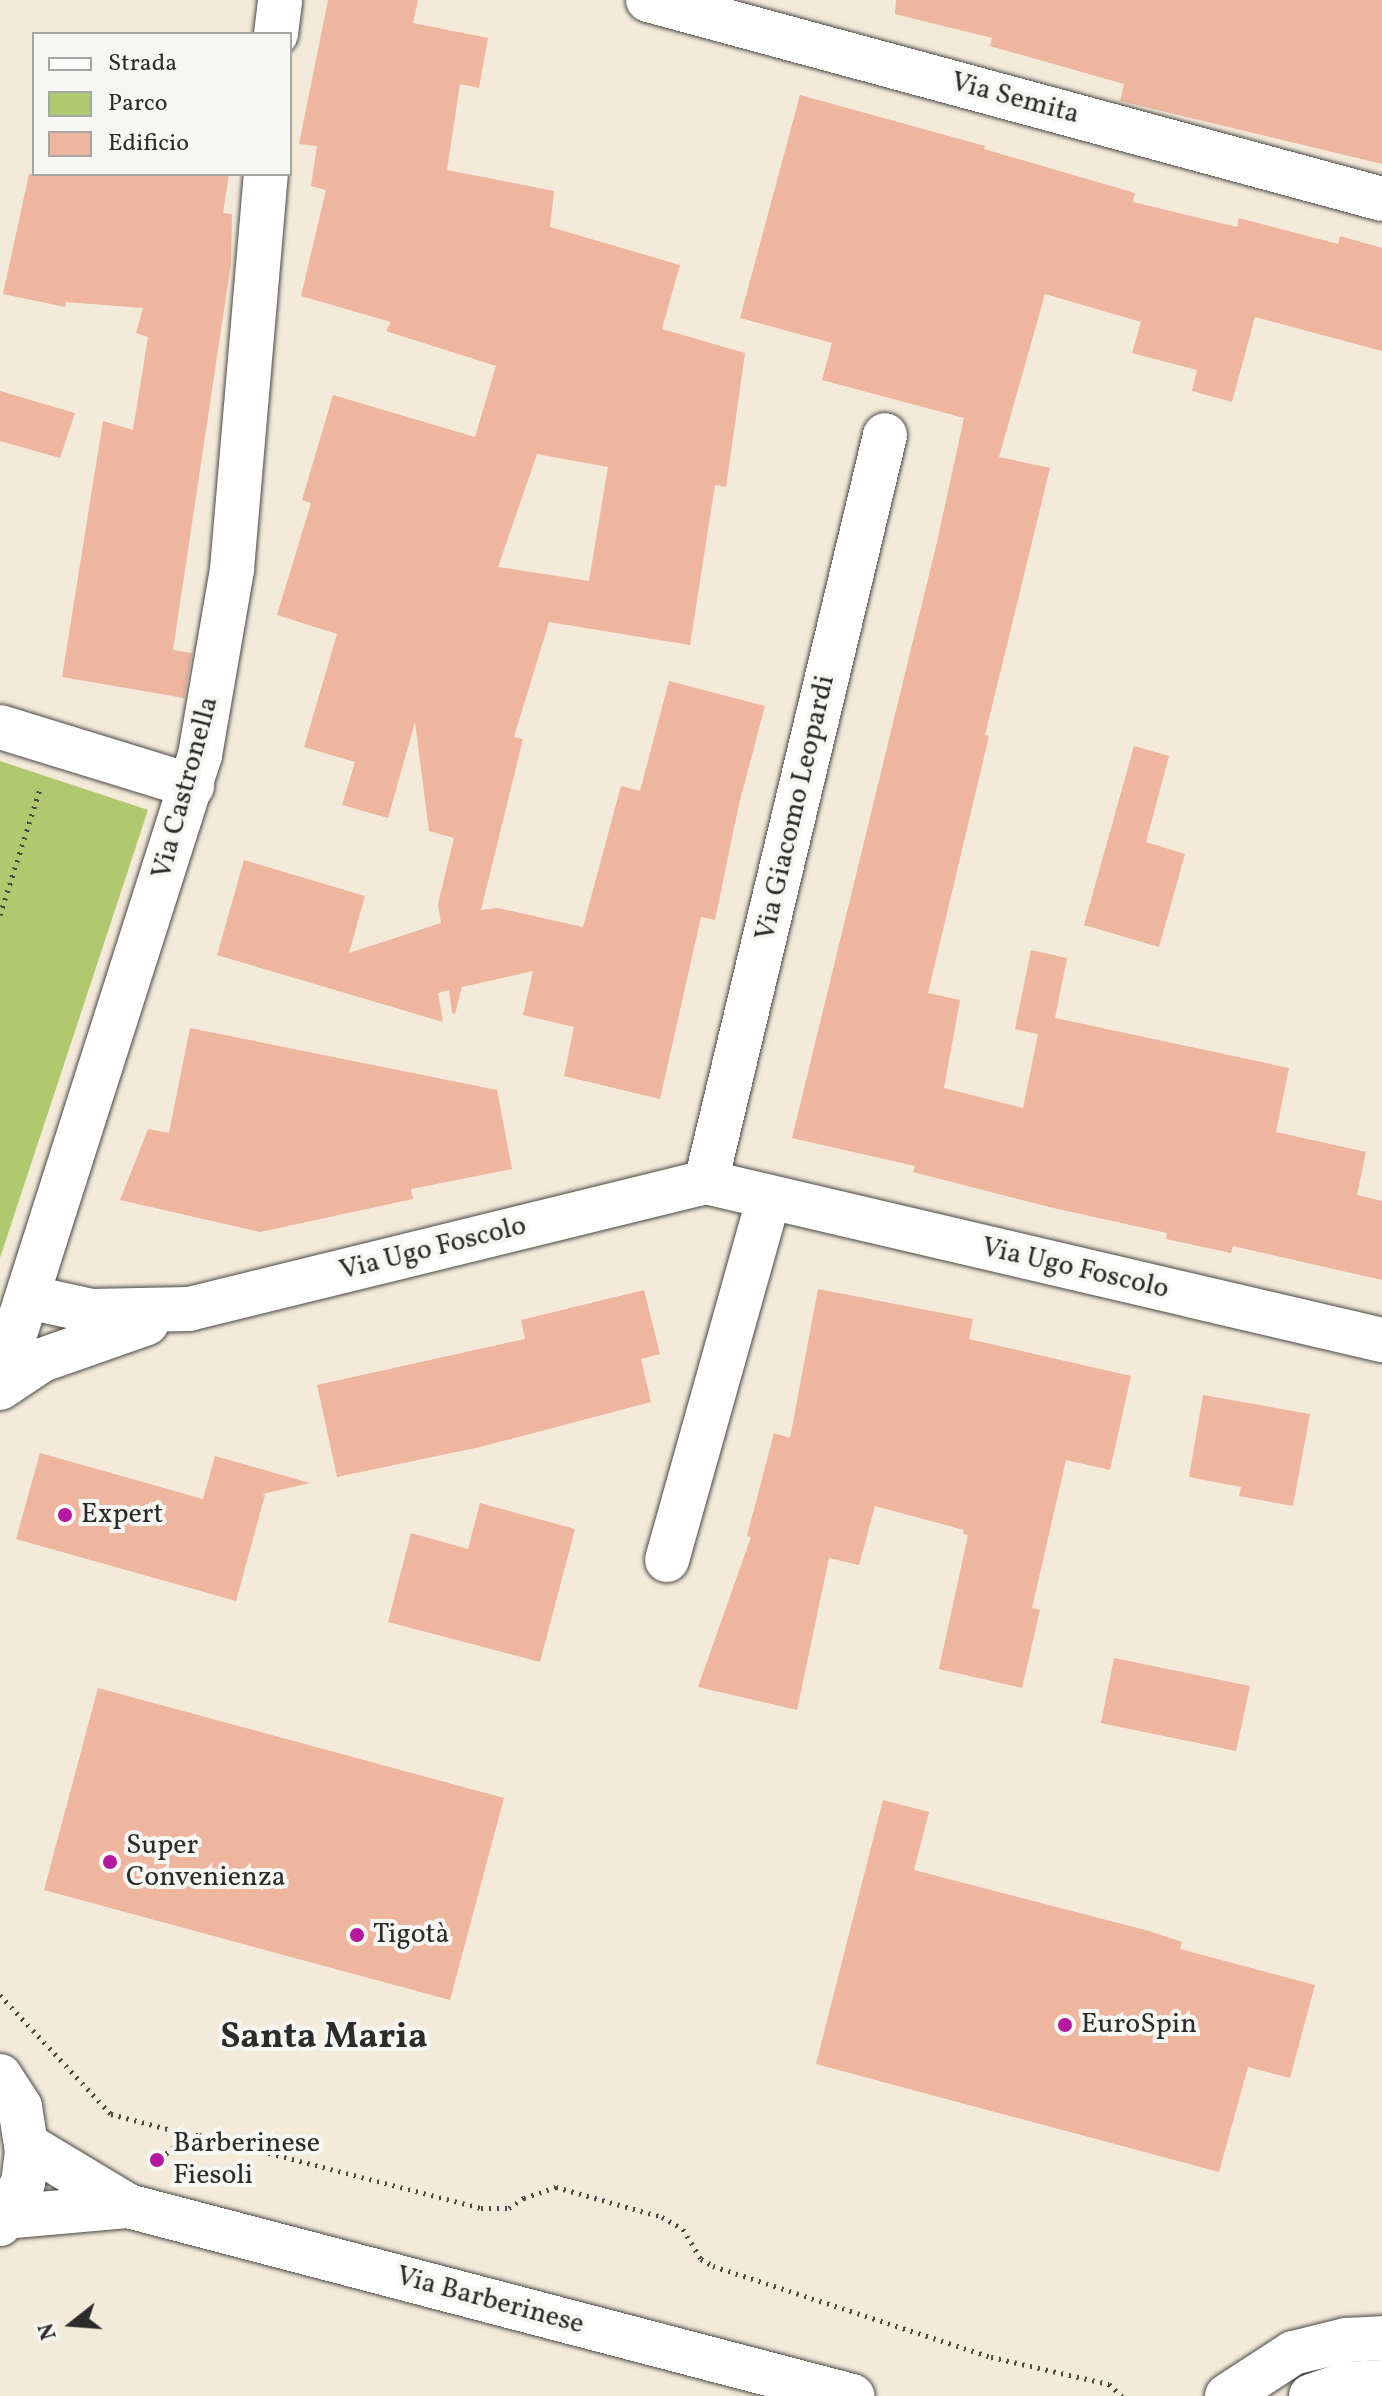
<!DOCTYPE html>
<meta charset="utf-8">
<style>
body{margin:0}
#map{position:relative;width:1382px;height:2396px;overflow:hidden;background:#f4ead9;font-family:Vollkorn,serif}
div>[style]{position:absolute}
.green>*{inset:0;background:#b0c86e}
.building>*{inset:0;background:#eeb59f}
.path>*{height:5px;margin-top:-2.5px;transform-origin:0;background:repeating-linear-gradient(90deg,#494845 0 2px,transparent 0 8px)}
.roads{filter:drop-shadow(0 0 2px #494845) drop-shadow(0 0 2px #494845)}
.minor>*{height:44px;margin:-22px;padding:0 22px;transform-origin:22px;border-radius:22px;background:#fff}
.primary>*{height:44px;margin:-22px;padding:0 22px;transform-origin:22px;border-radius:22px;background:#fff}
.dots>*{width:22px;height:22px;translate:-50% -50%;box-sizing:border-box;border:4px solid #f6f6f2;border-radius:50%}
span{translate:-50% -50%;white-space:nowrap;text-align:center;line-height:1.15;-webkit-text-stroke:8px #f6f6f2;paint-order:stroke}
.street-label{font-size:28px;color:#2b2b2b}
.poi-label{font-size:28px;color:#2b2b2b}
.left{translate:0 -50%;text-align:left}
.district-label{font-size:36px;color:#2b2b2b;font-weight:700}
.legend{position:absolute;left:32px;top:32px;width:260px;height:144px;box-sizing:border-box;background:#f6f6f2;border:2px solid #a5a5a2;margin:0;padding:10px 14px;list-style:none;font-size:24px;color:#2b2b2b}
.legend li{display:flex;align-items:center;gap:16px;height:40px}
.legend b{width:40px;border:2px solid #a5a5a2}
.north{position:absolute;left:32px;top:2284px;width:80px;height:80px;-webkit-text-stroke:6px #f6f6f2;paint-order:stroke;rotate:253deg;font-size:22px;font-weight:700;line-height:32px;text-align:center;color:#2b2b2b}
.north::after{content:'';display:block;margin:auto;width:28px;height:36px;background:#2b2b2b;clip-path:polygon(50% 0,100% 100%,50% 72%,0 100%)}
</style>
<div id="map">
<div class="green">
<div style="clip-path:polygon(0 761px,148px 810px,0 1258px)"></div>
</div>
<div class="building">
<div style="clip-path:polygon(evenodd,328px 0,418px 0,413px 23px,488px 38px,479px 88px,460px 84px,447px 170px,554px 191px,550px 227px,680px 265px,662px 329px,745px 353px,726px 487px,715px 485px,690px 645px,549px 622px,514px 737px,523px 739px,481px 910px,498px 908px,583px 927px,621px 786px,640px 791px,669px 681px,765px 706px,739px 804px,715px 920px,701px 917px,660px 1099px,564px 1076px,574px 1027px,523px 1015px,533px 971px,462px 987px,455px 1014px,452px 1013px,449px 990px,438px 993px,443px 1022px,217px 955px,244px 860px,365px 896px,349px 953px,441px 923px,438px 904px,454px 838px,429px 831px,415px 722px,388px 818px,342px 805px,355px 762px,304px 747px,337px 634px,277px 615px,311px 503px,302px 500px,333px 395px,475px 437px,496px 366px,386px 331px,391px 322px,301px 296px,326px 190px,311px 186px,317px 146px,299px 144px,328px 0,537px 454px,608px 467px,589px 581px,498px 567px,537px 454px)"></div>
<div style="clip-path:polygon(896px 0,1382px 0,1382px 164px,1120px 101px,1124px 84px,990px 46px,992px 38px,895px 14px)"></div>
<div style="clip-path:polygon(800px 95px,985px 146px,984px 149px,1135px 193px,1133px 202px,1237px 227px,1239px 218px,1338px 244px,1340px 236px,1382px 248px,1382px 351px,1255px 317px,1232px 402px,1192px 391px,1197px 370px,1132px 353px,1141px 322px,1045px 294px,999px 457px,1050px 468px,985px 735px,989px 736px,928px 993px,960px 1000px,944px 1088px,1023px 1108px,1038px 1034px,1015px 1029px,1031px 950px,1067px 958px,1055px 1018px,1289px 1068px,1276px 1132px,1366px 1152px,1357px 1195px,1382px 1201px,1382px 1280px,1233px 1246px,1231px 1253px,1166px 1239px,1167px 1233px,1049px 1207px,913px 1172px,915px 1166px,792px 1138px,937px 542px,964px 418px,822px 380px,832px 343px,740px 318px)"></div>
<div style="clip-path:polygon(29px 174px,229px 174px,223px 213px,232px 214px,231px 263px,173px 650px,192px 653px,184px 698px,62px 677px,103px 421px,133px 430px,148px 337px,136px 333px,143px 308px,66px 302px,65px 307px,3px 294px)"></div>
<div style="clip-path:polygon(0 391px,75px 413px,60px 458px,0 441px)"></div>
<div style="clip-path:polygon(1134px 746px,1169px 756px,1146px 842px,1185px 854px,1159px 947px,1084px 925px)"></div>
<div style="clip-path:polygon(190px 1028px,497px 1090px,512px 1169px,411px 1189px,413px 1199px,260px 1232px,120px 1200px,148px 1129px,169px 1133px)"></div>
<div style="clip-path:polygon(818px 1289px,973px 1319px,969px 1339px,1131px 1376px,1110px 1470px,1066px 1460px,1032px 1608px,1040px 1610px,1022px 1688px,939px 1669px,968px 1535px,963px 1534px,964px 1530px,875px 1506px,859px 1565px,829px 1558px,797px 1710px,698px 1687px,751px 1537px,747px 1536px,774px 1433px,790px 1438px)"></div>
<div style="clip-path:polygon(644px 1290px,660px 1354px,641px 1359px,651px 1402px,480px 1447px,337px 1477px,317px 1385px,525px 1339px,521px 1320px)"></div>
<div style="clip-path:polygon(1203px 1395px,1310px 1414px,1293px 1506px,1239px 1496px,1241px 1487px,1189px 1477px)"></div>
<div style="clip-path:polygon(40px 1453px,203px 1499px,215px 1456px,310px 1483px,262px 1494px,265px 1495px,236px 1601px,16px 1539px)"></div>
<div style="clip-path:polygon(480px 1503px,575px 1529px,540px 1662px,388px 1622px,411px 1533px,468px 1549px)"></div>
<div style="clip-path:polygon(1114px 1658px,1250px 1686px,1236px 1751px,1101px 1723px)"></div>
<div style="clip-path:polygon(98px 1688px,504px 1798px,450px 2000px,44px 1890px)"></div>
<div style="clip-path:polygon(883px 1800px,929px 1812px,914px 1870px,1149px 1931px,1182px 1942px,1180px 1949px,1315px 1985px,1290px 2078px,1248px 2067px,1219px 2172px,816px 2064px)"></div>
</div>
<div class="path">
<div style="left:0;top:915px;width:135px;rotate:-72.4deg"></div>
<div style="left:0;top:1995px;width:163px;rotate:47deg"></div>
<div style="left:111px;top:2114px;width:79px;rotate:14.7deg"></div>
<div style="left:154px;top:2164px;width:45px;rotate:-40.5deg"></div>
<div style="left:188px;top:2135px;width:11px"></div>
<div style="left:199px;top:2135px;width:291px;rotate:14.5deg"></div>
<div style="left:481px;top:2208px;width:28px"></div>
<div style="left:509px;top:2208px;width:18px;rotate:-34deg"></div>
<div style="left:524px;top:2198px;width:34px;rotate:-19deg"></div>
<div style="left:556px;top:2187px;width:110px;rotate:15.8deg"></div>
<div style="left:662px;top:2217px;width:24px;rotate:30deg"></div>
<div style="left:683px;top:2229px;width:35px;rotate:59deg"></div>
<div style="left:701px;top:2259px;width:14px;rotate:30deg"></div>
<div style="left:713px;top:2266px;width:293px;rotate:18.1deg"></div>
<div style="left:991px;top:2357px;width:121px;rotate:12.9deg"></div>
<div style="left:1109px;top:2384px;width:18px;rotate:43deg"></div>
</div>
<div class="roads">
<div class="minor">
<div style="left:648px;top:0;width:760px;rotate:15.17deg"></div>
<div style="left:276px;top:34px;width:34px;rotate:-83deg"></div>
<div style="left:0;top:727px;width:201px;rotate:17.1deg"></div>
<div style="left:706px;top:1182px;width:768px;rotate:-76.52deg"></div>
<div style="left:28px;top:1297px;width:65px;rotate:12.5deg"></div>
<div style="left:91px;top:1311px;width:98px;rotate:-1.2deg"></div>
<div style="left:189px;top:1309px;width:532px;rotate:-13.8deg"></div>
<div style="left:706px;top:1182px;width:694px;rotate:13.16deg"></div>
<div style="left:0;top:1381px;width:657px;rotate:-72.28deg"></div>
<div style="left:200px;top:755px;width:189px;rotate:-80.2deg"></div>
<div style="left:232px;top:569px;width:396px;rotate:-85.1deg"></div>
<div style="left:0;top:1388px;width:50px;rotate:-33.7deg"></div>
<div style="left:42px;top:1360px;width:111px;rotate:-19.4deg"></div>
<div style="left:667px;top:1560px;width:376px;rotate:-74.3deg"></div>
<div style="left:1227px;top:2396px;width:79px;rotate:-33.1deg"></div>
<div style="left:1293px;top:2353px;width:55px;rotate:-13.8deg"></div>
<div style="left:1346px;top:2340px;width:36px;rotate:-3deg"></div>
</div>
<div class="primary">
<div style="left:0;top:2076px;width:37px;rotate:57deg"></div>
<div style="left:20px;top:2107px;width:45px;rotate:81deg"></div>
<div style="left:27px;top:2151px;width:32px;rotate:97deg"></div>
<div style="left:23px;top:2183px;width:47px;rotate:119.3deg"></div>
<div style="left:27px;top:2145px;width:118px;rotate:31.1deg"></div>
<div style="left:128px;top:2206px;width:749px;rotate:14.7deg"></div>
<div style="left:5px;top:2217px;width:123px;rotate:-5.1deg"></div>
<div style="left:1311px;top:2396px;width:36px;rotate:-19deg"></div>
<div style="left:1345px;top:2384px;width:37px;rotate:-3deg"></div>
</div>
</div>
<div class="dots">
<div style="left:65px;top:1515px;background:#b5179e"></div>
<div style="left:110px;top:1862px;background:#b5179e"></div>
<div style="left:357px;top:1935px;background:#b5179e"></div>
<div style="left:1065px;top:2025px;background:#b5179e"></div>
<div style="left:157px;top:2160px;background:#b5179e"></div>
</div>
<div class="street-label">
<span style="left:1015px;top:99px;rotate:15deg">Via Semita</span>
<span style="left:186px;top:788px;rotate:-75deg">Via Castronella</span>
<span style="left:796px;top:808px;rotate:-77deg">Via Giacomo Leopardi</span>
<span style="left:433px;top:1249px;rotate:-14deg">Via Ugo Foscolo</span>
<span style="left:1075px;top:1269px;rotate:13deg">Via Ugo Foscolo</span>
<span style="left:490px;top:2301px;rotate:15deg">Via Barberinese</span>
</div>
<div class="poi-label">
<span class="left" style="left:81px;top:1515px">Expert</span>
<span class="left" style="left:126px;top:1862px">Super<br>Convenienza</span>
<span class="left" style="left:373px;top:1935px">Tigotà</span>
<span class="left" style="left:1081px;top:2025px">EuroSpin</span>
<span class="left" style="left:173px;top:2160px">Barberinese<br>Fiesoli</span>
</div>
<div class="district-label">
<span style="left:324px;top:2039px">Santa Maria</span>
</div>
<ul class="legend">
<li><b style="height:10px;background:#fff"></b>Strada</li>
<li><b style="height:22px;background:#b0c86e"></b>Parco</li>
<li><b style="height:22px;background:#eeb59f"></b>Edificio</li>
</ul>
<div class="north">N</div>
</div>
